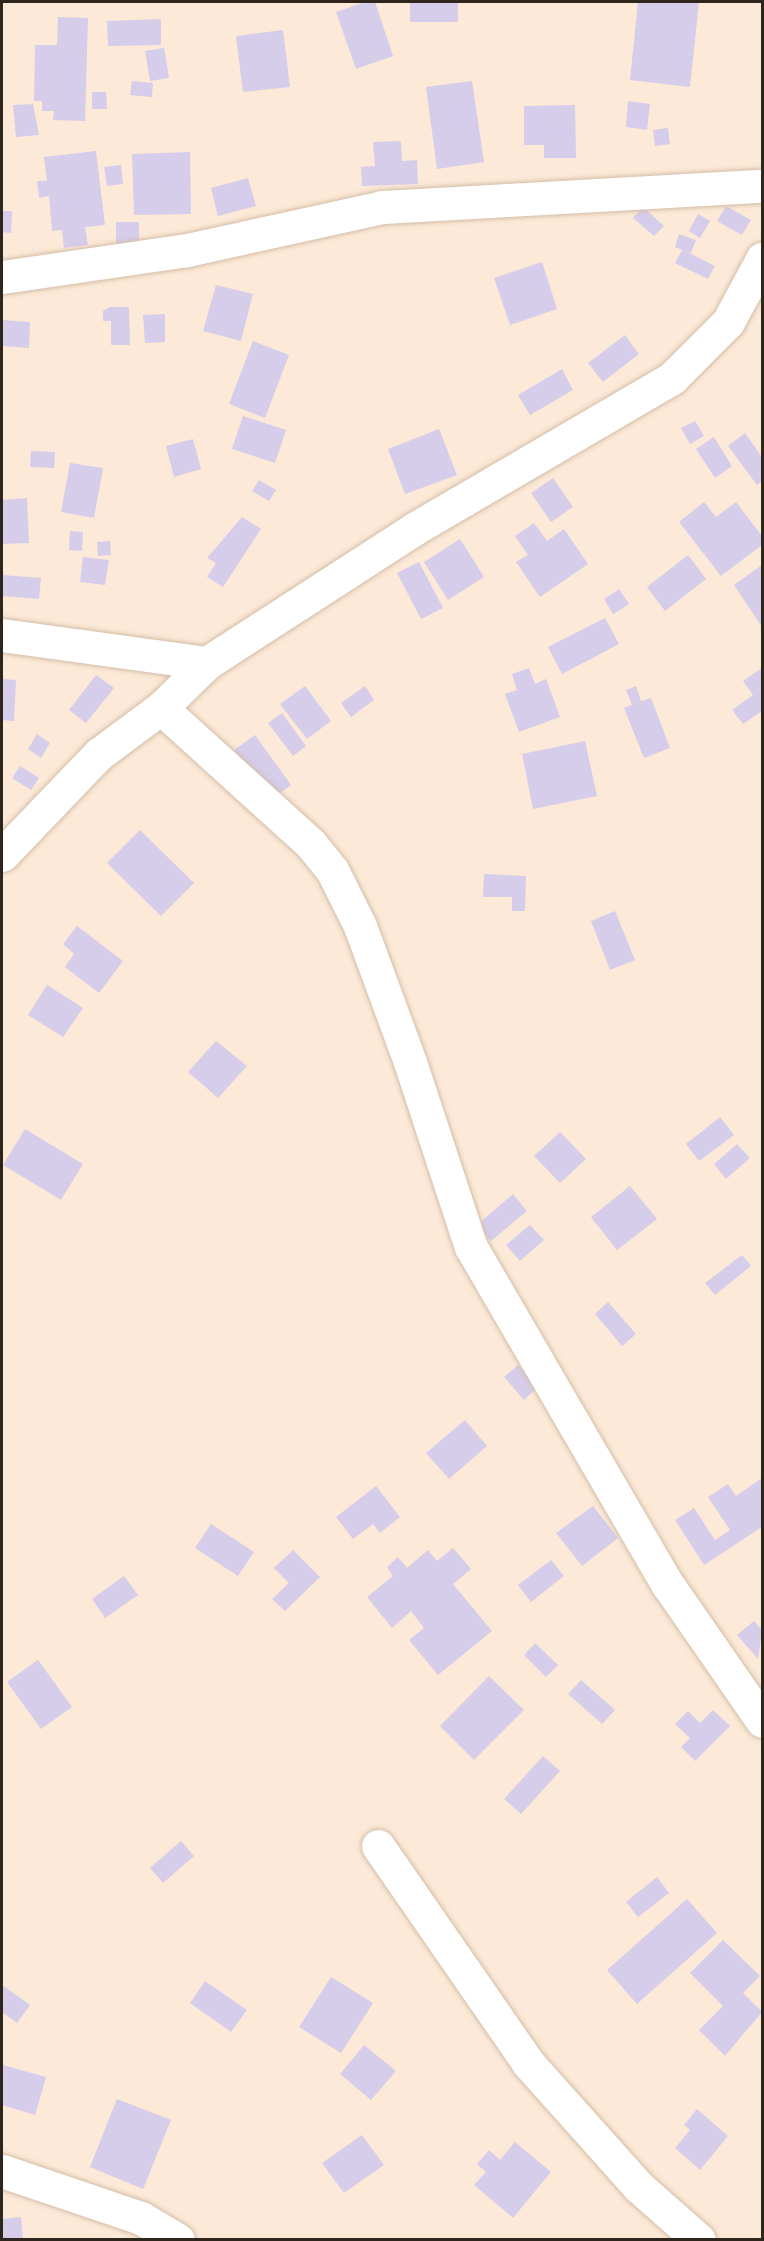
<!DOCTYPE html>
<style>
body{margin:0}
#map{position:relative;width:764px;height:2241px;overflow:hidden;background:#fce9d7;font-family:"Exo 2",sans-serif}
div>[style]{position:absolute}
.building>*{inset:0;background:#d5cdea}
.roads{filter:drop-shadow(0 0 2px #d4bda7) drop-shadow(0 0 2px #d4bda7)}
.street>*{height:33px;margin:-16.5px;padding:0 16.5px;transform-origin:16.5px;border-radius:16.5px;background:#fff}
span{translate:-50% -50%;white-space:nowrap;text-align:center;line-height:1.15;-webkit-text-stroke:5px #fff;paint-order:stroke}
.frame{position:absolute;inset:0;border:3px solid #2e261d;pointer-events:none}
</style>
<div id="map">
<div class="building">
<div style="clip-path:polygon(365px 2px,375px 2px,393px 56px,356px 69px,336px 12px)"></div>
<div style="clip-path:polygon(410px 2px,458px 2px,458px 22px,410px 22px)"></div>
<div style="clip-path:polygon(638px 2px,699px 2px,690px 87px,630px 80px)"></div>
<div style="clip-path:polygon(58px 17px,88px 18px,85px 121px,53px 120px,54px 111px,42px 111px,42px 101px,34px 101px,35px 45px,57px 45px)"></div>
<div style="clip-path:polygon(161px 19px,161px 45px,108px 46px,107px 21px)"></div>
<div style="clip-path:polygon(283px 30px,290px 87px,243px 92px,236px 36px)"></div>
<div style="clip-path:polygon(164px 48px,169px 78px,150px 81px,145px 51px)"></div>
<div style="clip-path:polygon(132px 81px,153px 83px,152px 97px,130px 95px)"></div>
<div style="clip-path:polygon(472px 81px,484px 162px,437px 169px,426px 87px)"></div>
<div style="clip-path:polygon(92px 92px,106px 92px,107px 109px,92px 109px)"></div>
<div style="clip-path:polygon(628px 101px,650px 104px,647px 130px,626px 127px)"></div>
<div style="clip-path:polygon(33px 104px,39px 135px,16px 137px,13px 105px)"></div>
<div style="clip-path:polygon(575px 105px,576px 158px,544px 158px,544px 145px,524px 145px,524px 106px)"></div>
<div style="clip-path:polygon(668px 128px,670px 144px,655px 146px,653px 130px)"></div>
<div style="clip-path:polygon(401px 141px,402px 161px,417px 160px,418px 184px,362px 186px,361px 167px,375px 166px,373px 142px)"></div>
<div style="clip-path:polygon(96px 151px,105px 225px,85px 227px,88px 245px,64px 248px,62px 230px,52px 231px,49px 196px,39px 198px,37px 181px,47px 181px,44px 157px)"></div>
<div style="clip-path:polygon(190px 152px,191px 214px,134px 215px,132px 154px)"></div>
<div style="clip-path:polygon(121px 165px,123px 184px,107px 186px,104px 167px)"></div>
<div style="clip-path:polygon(248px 178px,256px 206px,218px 216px,211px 188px)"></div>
<div style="clip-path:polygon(726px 206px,751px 220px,742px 235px,717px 221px)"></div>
<div style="clip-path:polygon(643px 207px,664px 226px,654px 236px,633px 218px)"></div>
<div style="clip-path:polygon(2px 211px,12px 211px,11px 233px,2px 232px)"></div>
<div style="clip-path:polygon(698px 214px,710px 221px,700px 238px,689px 231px)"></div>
<div style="clip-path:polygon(116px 222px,139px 222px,139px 245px,116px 245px)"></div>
<div style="clip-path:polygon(679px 234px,696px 240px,691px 253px,685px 251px,715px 266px,708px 279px,675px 263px,682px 250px,675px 247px)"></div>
<div style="clip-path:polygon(542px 262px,557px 309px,510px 325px,494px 278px)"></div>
<div style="clip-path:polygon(216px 285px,253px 294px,241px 341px,203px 331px)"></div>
<div style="clip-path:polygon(110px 307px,129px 307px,130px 345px,111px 345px,111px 321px,103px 321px,103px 311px)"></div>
<div style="clip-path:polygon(165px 314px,165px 342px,145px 343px,143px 315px)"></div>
<div style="clip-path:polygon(2px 320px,30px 322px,29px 348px,2px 346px)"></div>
<div style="clip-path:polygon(625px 335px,639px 354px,603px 382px,588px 363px)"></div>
<div style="clip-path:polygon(253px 341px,289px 355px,265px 418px,229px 404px)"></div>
<div style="clip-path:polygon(562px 369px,573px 390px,530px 415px,518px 395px)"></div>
<div style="clip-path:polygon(243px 416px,286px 430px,275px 463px,232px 449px)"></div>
<div style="clip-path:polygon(695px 421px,704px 436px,690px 444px,681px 428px)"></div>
<div style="clip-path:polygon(439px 429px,457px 475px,405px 494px,388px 449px)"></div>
<div style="clip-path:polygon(745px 433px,762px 457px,762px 481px,757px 485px,728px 446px)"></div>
<div style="clip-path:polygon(714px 437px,732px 466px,715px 478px,696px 449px)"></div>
<div style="clip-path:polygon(193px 439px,201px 469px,174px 477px,166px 446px)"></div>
<div style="clip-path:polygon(31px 451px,55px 452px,54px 468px,30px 467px)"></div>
<div style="clip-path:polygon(70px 463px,103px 468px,94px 518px,61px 512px)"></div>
<div style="clip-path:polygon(553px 478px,573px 507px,551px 522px,531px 493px)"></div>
<div style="clip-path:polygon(259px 480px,276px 490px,269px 501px,252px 491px)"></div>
<div style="clip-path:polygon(27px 498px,29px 543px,2px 544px,2px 500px)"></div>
<div style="clip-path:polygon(704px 502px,716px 517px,736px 502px,762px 536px,762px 545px,721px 576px,679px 522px)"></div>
<div style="clip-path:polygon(242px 517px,261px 529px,223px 587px,207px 577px,216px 563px,207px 558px)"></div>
<div style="clip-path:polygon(534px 523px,547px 541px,564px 529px,588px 564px,540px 597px,516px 562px,528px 555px,515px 536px)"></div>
<div style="clip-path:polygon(70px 531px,83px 532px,82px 551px,69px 550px)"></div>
<div style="clip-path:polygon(460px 539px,484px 577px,448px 600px,424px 562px)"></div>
<div style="clip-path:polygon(110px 541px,111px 555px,98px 556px,97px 542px)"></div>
<div style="clip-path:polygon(688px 555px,706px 579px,665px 611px,647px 587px)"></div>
<div style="clip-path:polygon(83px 557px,109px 560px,105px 585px,80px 582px)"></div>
<div style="clip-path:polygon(419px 562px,443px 608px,421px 619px,397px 573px)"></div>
<div style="clip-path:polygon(762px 565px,762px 627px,734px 585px)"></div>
<div style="clip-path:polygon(2px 575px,41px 578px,39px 599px,2px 596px)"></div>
<div style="clip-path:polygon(619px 589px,629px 604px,613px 614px,604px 599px)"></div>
<div style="clip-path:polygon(605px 618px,619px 644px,562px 674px,548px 647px)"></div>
<div style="clip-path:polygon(529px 668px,535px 684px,546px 679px,560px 717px,519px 732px,505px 694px,517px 690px,512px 674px)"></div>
<div style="clip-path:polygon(762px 668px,762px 711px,743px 724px,732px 710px,753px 695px,743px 681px)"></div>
<div style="clip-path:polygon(96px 675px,114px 688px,86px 723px,69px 710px)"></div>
<div style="clip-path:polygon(2px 679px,16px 680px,14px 721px,2px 720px)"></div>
<div style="clip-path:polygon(305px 686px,331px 721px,307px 739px,280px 704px)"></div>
<div style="clip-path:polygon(365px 686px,374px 700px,351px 717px,341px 703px)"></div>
<div style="clip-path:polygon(636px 686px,641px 701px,651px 698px,670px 748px,644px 758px,624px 708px,632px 705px,626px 690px)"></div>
<div style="clip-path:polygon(282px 713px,306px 746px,293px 756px,268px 723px)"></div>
<div style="clip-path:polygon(37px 734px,50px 743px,41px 758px,28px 749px)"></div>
<div style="clip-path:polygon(255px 735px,291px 785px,269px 801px,234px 750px)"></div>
<div style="clip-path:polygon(585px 741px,597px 796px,533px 809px,522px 754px)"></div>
<div style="clip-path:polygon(20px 766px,39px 778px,31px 790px,12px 778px)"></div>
<div style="clip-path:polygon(140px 830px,194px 883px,161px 916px,107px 863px)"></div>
<div style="clip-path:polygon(484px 874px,526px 876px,525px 911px,512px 911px,512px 897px,483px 897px)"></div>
<div style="clip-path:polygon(615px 911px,635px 960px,610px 970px,591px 921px)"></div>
<div style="clip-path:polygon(77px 926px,123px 961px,99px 993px,65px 967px,74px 954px,63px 944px)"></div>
<div style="clip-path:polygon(47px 985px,83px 1008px,63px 1037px,28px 1015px)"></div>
<div style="clip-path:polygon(216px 1041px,247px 1066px,218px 1098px,188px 1072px)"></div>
<div style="clip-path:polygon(720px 1117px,734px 1135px,699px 1161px,686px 1144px)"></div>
<div style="clip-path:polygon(25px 1129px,83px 1164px,61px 1200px,3px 1165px)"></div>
<div style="clip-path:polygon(560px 1132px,586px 1159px,560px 1183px,534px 1156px)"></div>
<div style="clip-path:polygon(737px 1144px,750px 1158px,726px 1179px,714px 1164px)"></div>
<div style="clip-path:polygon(630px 1186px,657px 1219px,617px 1250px,591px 1217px)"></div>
<div style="clip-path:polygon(513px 1194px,527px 1211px,491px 1241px,477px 1225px)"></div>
<div style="clip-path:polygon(530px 1225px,544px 1240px,520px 1261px,506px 1245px)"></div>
<div style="clip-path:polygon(742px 1255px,751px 1266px,715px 1295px,705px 1283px)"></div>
<div style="clip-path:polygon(608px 1302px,636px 1334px,622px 1346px,595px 1314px)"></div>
<div style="clip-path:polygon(518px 1365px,537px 1388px,524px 1400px,504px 1377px)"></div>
<div style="clip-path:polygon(465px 1420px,487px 1446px,449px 1479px,426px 1453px)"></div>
<div style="clip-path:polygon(762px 1478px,762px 1527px,704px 1565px,675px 1520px,694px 1508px,715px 1540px,730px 1530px,708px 1497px,728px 1484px,736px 1496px)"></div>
<div style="clip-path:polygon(376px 1486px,400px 1517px,380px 1533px,373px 1524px,353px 1539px,336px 1517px)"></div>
<div style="clip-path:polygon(593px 1506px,618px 1538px,582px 1566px,556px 1533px)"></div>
<div style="clip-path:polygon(211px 1524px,254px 1552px,238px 1576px,195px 1548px)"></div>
<div style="clip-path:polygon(453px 1548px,471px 1569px,453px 1584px,492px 1631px,438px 1675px,409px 1640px,424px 1628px,411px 1611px,392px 1628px,367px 1597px,393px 1576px,387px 1567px,398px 1557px,407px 1568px,428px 1550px,437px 1561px)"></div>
<div style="clip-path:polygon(293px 1550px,320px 1577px,285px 1611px,272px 1599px,289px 1583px,274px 1568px)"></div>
<div style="clip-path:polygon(551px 1560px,564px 1576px,531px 1602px,518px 1585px)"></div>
<div style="clip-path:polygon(124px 1576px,138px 1595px,105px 1618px,92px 1599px)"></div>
<div style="clip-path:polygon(754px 1621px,762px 1630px,758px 1659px,737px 1635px)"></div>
<div style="clip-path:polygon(535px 1643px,558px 1665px,546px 1677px,524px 1655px)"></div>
<div style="clip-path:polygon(38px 1660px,72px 1707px,41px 1729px,7px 1682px)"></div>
<div style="clip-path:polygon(489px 1676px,524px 1710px,474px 1760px,440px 1726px)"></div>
<div style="clip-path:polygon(581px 1680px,615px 1710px,602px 1724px,568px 1694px)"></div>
<div style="clip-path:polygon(713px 1710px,730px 1726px,695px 1761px,681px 1747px,690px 1738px,675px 1724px,688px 1711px,700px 1723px)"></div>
<div style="clip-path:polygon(543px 1756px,560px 1771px,521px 1814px,504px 1799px)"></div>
<div style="clip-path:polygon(181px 1841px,194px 1856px,163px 1883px,150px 1868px)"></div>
<div style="clip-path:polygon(657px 1877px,669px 1893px,638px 1917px,626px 1902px)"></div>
<div style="clip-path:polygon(687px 1899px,717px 1933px,637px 2004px,607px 1970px)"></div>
<div style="clip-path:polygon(723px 1940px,760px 1976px,743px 1993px,762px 2012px,725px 2056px,699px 2030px,723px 2006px,690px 1973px)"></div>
<div style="clip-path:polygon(331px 1977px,373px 2003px,341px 2053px,299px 2027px)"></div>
<div style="clip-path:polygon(205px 1981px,247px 2010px,231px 2032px,190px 2003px)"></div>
<div style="clip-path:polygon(2px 1985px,30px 2005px,17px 2023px,2px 2012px)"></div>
<div style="clip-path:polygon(364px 2045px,396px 2071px,371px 2100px,340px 2074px)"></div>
<div style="clip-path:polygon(3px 2065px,46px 2077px,35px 2115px,2px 2105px)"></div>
<div style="clip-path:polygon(117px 2099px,171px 2120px,143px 2189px,90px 2167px)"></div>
<div style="clip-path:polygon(697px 2109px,728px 2136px,700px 2170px,675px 2148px,690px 2130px,684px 2125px)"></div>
<div style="clip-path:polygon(362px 2135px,384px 2165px,344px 2193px,322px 2163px)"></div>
<div style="clip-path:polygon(515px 2142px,551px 2172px,513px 2218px,474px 2185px,486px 2172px,477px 2164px,489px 2150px,500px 2160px)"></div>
<div style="clip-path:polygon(21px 2217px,23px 2240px,2px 2240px,2px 2219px)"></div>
</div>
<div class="roads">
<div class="street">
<div style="left:2px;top:277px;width:187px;rotate:-8.3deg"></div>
<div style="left:187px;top:250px;width:200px;rotate:-12.4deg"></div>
<div style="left:382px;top:207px;width:381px;rotate:-3.2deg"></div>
<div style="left:2px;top:635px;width:207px;rotate:7.8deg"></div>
<div style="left:161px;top:708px;width:201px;rotate:42.2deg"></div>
<div style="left:310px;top:843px;width:35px;rotate:51deg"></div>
<div style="left:332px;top:870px;width:63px;rotate:63.4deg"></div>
<div style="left:360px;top:926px;width:145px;rotate:69.8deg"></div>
<div style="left:410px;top:1062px;width:195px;rotate:71.8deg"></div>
<div style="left:471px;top:1247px;width:391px;rotate:59.8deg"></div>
<div style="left:668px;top:1585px;width:165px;rotate:55.3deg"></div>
<div style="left:2px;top:855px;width:140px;rotate:-46.2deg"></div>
<div style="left:99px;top:754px;width:77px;rotate:-36.6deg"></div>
<div style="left:161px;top:708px;width:64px;rotate:-44.4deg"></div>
<div style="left:207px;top:663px;width:247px;rotate:-32.9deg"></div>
<div style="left:414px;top:529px;width:299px;rotate:-30.3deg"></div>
<div style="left:672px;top:378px;width:79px;rotate:-45deg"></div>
<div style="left:728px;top:322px;width:72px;rotate:-61.6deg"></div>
<div style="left:378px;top:1846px;width:264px;rotate:55.3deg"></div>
<div style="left:528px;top:2063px;width:166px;rotate:48.2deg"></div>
<div style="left:639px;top:2187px;width:80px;rotate:41.5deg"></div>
<div style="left:2px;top:2171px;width:147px;rotate:18.7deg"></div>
<div style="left:141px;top:2218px;width:43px;rotate:30.7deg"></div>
</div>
</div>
<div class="frame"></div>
</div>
